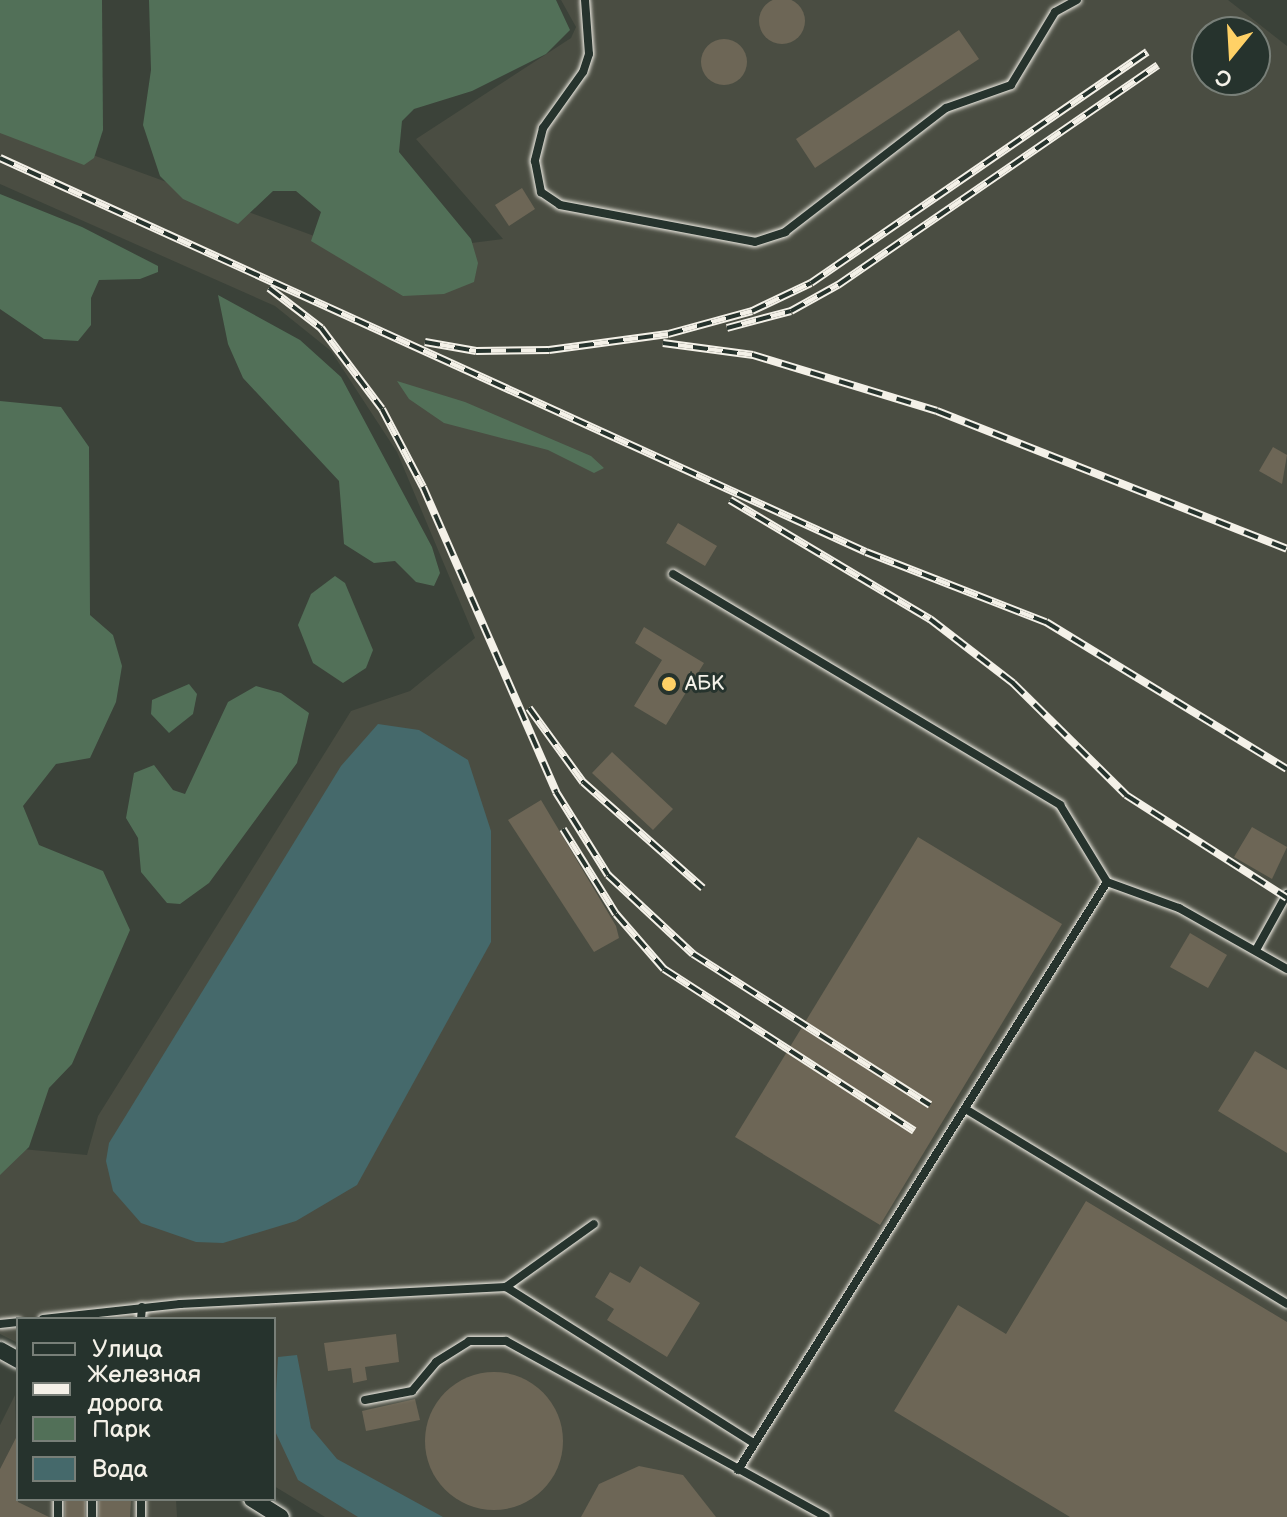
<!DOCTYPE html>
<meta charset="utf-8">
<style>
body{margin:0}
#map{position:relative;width:1287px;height:1517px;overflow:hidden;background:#3b4239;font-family:"Balsamiq Sans",sans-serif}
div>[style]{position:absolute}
.built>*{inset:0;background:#4a4d42}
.green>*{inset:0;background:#527058}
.water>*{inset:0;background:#45696b}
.building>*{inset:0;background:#6d6656}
.round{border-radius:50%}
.roads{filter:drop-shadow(0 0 2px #f4f1e8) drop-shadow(0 0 2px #f4f1e8)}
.service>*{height:8px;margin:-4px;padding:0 4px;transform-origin:4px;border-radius:4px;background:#26332d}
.minor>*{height:16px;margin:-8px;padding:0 8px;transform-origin:8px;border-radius:8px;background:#26332d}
.rail>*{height:8px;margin-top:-4px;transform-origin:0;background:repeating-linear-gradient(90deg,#26332d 0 15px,#f4f1e8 0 30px);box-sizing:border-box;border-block:2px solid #f4f1e8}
.dots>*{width:22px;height:22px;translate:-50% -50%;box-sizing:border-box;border:4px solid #26332d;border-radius:50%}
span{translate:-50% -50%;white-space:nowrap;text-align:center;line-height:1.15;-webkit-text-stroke:6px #26332d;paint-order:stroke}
.poi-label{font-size:20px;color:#f4f1e8}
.left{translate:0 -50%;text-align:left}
.legend{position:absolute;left:16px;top:1317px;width:260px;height:184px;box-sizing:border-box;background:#26332d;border:2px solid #787f78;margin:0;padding:10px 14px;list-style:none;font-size:24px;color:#f4f1e8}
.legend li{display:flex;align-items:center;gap:16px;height:40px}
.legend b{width:40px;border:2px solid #787f78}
.north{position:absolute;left:1191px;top:16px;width:80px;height:80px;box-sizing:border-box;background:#26332d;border:2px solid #787f78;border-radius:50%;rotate:198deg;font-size:22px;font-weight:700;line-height:32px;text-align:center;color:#f4f1e8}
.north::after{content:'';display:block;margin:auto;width:28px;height:36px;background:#ffd166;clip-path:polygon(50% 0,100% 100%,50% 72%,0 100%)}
</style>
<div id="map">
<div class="built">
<div style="clip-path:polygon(evenodd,561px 0,1228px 0,1287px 46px,1287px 1517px,325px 1517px,274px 1486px,274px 1319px,18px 1319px,18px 1343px,0 1334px,0 1147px,87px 1155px,98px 1116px,351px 711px,410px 691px,475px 638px,397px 452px,331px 351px,275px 306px,0 184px,0 121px,328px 241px,448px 246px,503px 239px,416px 139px,571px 38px,576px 27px,561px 0,1207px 32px,1255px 32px,1255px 80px,1207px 80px,1207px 32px)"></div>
<div style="clip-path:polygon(15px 1395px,18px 1499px,176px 1499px,177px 1517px,0 1517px,0 1425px)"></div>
</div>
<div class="green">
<div style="clip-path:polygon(0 0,102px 0,103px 130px,94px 158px,84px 165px,0 133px)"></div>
<div style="clip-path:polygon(149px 0,556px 0,570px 30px,546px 54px,472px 91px,414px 109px,402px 121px,399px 152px,471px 239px,478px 263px,474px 282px,444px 294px,403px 296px,311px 241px,321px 212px,296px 191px,273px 191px,238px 224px,183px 199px,160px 176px,143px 125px,151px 70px)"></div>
<div style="clip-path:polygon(0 194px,82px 227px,158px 266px,158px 272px,140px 279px,99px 280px,91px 298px,91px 325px,78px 341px,44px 339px,0 309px)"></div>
<div style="clip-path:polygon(218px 295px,300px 340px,341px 377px,432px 547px,440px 573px,434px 586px,416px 582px,395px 561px,374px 563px,344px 544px,339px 481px,243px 378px,228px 344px)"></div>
<div style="clip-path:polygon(397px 381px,465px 402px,591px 456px,604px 468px,594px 473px,548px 450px,444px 423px,409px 399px)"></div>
<div style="clip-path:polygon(0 401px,61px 407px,89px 447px,90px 615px,113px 635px,122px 666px,116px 702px,90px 758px,56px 764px,23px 806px,39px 845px,103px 871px,130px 930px,72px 1064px,49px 1088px,29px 1147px,0 1175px)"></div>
<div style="clip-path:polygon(335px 576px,345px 583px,373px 650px,366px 668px,343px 683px,313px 663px,298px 625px,311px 594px)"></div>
<div style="clip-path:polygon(189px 684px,197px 694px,193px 714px,169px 733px,151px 714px,152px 700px)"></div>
<div style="clip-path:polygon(256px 686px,281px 693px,309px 713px,297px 763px,209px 883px,180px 904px,167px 903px,141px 872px,138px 838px,126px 818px,134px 773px,154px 765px,173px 790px,185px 794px,228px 702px)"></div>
</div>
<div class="water">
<div style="clip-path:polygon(378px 724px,419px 730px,468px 760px,491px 831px,491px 942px,357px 1185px,296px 1221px,223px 1243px,196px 1242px,141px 1223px,113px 1191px,106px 1161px,109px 1143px,341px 766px)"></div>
<div style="clip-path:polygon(297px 1355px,311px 1428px,337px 1459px,443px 1517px,358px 1517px,298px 1480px,274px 1429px,278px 1357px)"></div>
</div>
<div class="building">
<div class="round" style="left:759px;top:-2px;width:46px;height:46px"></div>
<div style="clip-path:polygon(959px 30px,979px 59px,815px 168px,796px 139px)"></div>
<div class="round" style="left:701px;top:39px;width:46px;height:46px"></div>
<div style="clip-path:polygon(522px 188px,535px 209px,509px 226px,495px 205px)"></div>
<div style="clip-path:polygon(1273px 447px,1287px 455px,1282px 484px,1259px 471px)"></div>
<div style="clip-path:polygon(678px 523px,717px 546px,705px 566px,666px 543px)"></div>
<div style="clip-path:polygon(644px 627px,704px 663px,666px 725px,634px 706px,662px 660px,635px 643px)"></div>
<div style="clip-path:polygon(612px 752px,673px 809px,653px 830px,592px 773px)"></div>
<div style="clip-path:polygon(541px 800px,616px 926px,619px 938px,594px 952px,508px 820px)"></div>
<div style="clip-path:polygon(1252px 827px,1287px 847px,1272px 879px,1234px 857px)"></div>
<div style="clip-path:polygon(918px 837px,1062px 924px,880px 1225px,735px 1137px)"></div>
<div style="clip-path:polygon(1190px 933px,1227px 955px,1208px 988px,1170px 967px)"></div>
<div style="clip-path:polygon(1255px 1051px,1287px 1070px,1287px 1153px,1218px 1111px)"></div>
<div style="clip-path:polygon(1086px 1201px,1287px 1322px,1287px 1517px,1070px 1517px,894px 1411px,958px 1305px,1006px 1334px)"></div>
<div style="clip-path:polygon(640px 1266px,700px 1303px,667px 1357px,607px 1320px,614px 1309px,595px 1297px,610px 1272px,630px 1283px)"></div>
<div style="clip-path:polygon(396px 1334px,399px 1362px,365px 1367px,367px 1380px,353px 1383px,351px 1368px,328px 1371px,324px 1343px)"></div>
<div class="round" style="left:425px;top:1372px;width:138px;height:138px"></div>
<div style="clip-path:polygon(415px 1399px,420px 1420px,366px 1431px,362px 1411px)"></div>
<div style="clip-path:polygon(18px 1434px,18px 1502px,49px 1517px,0 1517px,0 1469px)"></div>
<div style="clip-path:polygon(639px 1466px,683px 1475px,716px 1517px,581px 1517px,599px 1484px)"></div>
<div style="clip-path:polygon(65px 1499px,85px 1499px,85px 1517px,65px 1517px)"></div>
<div style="clip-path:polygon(99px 1499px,131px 1499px,130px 1517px,99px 1517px)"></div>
</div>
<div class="roads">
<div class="service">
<div style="left:585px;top:0;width:54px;rotate:85.8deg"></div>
<div style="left:589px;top:54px;width:19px;rotate:108deg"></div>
<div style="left:583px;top:72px;width:69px;rotate:125.5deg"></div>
<div style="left:543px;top:128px;width:34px;rotate:104deg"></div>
<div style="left:535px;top:161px;width:32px;rotate:79deg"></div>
<div style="left:541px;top:192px;width:23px;rotate:34deg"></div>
<div style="left:560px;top:205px;width:198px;rotate:10.7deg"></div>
<div style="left:755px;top:242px;width:32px;rotate:-18deg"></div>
<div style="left:785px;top:232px;width:203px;rotate:-37.6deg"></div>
<div style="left:946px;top:108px;width:69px;rotate:-19.5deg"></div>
<div style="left:1011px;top:85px;width:85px;rotate:-58.9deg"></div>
<div style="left:1055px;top:12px;width:25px;rotate:-29deg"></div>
<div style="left:673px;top:574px;width:451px;rotate:30.8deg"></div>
<div style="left:1060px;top:805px;width:90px;rotate:58.6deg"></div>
<div style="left:1107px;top:882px;width:77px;rotate:19.9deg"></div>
<div style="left:1179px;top:908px;width:124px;rotate:29.5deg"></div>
<div style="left:1256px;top:950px;width:64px;rotate:-61deg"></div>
<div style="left:967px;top:1110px;width:374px;rotate:31.2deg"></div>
<div style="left:506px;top:1287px;width:293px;rotate:32.2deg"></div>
<div style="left:43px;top:1319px;width:138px;rotate:-6.2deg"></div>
<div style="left:180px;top:1304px;width:326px;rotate:-3deg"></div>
<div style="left:506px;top:1287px;width:108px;rotate:-35.6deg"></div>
<div style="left:141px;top:1319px;width:12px;rotate:-85deg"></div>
<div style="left:0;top:1324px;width:18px;rotate:-6deg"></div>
<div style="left:365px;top:1400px;width:48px;rotate:-10.8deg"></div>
<div style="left:412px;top:1391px;width:38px;rotate:-50deg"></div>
<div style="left:436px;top:1362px;width:39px;rotate:-32deg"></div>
<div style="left:469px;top:1341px;width:37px"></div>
<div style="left:506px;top:1341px;width:365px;rotate:28.8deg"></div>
<div style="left:738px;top:1470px;width:694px;rotate:-57.89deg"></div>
<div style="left:58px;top:1517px;width:18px;rotate:-90deg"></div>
<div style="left:92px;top:1517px;width:18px;rotate:-90deg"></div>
<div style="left:141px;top:1517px;width:18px;rotate:-90deg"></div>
</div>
<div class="minor">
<div style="left:0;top:1350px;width:21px;rotate:29deg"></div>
<div style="left:252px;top:1499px;width:34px;rotate:32deg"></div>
</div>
</div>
<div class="rail">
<div style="left:0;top:158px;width:951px;rotate:24.46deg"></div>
<div style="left:866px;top:552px;width:193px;rotate:21.3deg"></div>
<div style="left:1046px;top:622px;width:282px;rotate:31.4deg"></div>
<div style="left:269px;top:288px;width:66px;rotate:37.6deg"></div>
<div style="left:321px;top:328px;width:101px;rotate:53deg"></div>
<div style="left:382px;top:409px;width:88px;rotate:62.3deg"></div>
<div style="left:423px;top:487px;width:333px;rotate:66.4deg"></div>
<div style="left:556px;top:792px;width:98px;rotate:57.9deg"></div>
<div style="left:608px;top:875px;width:116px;rotate:42.9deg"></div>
<div style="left:693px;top:954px;width:281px;rotate:32.5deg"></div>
<div style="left:727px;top:328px;width:66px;rotate:-14.9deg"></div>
<div style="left:791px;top:311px;width:54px;rotate:-29deg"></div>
<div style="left:838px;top:285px;width:388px;rotate:-34.5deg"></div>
<div style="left:425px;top:342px;width:52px;rotate:10deg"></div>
<div style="left:476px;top:351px;width:73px;rotate:-0.8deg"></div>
<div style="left:549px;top:350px;width:120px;rotate:-7.7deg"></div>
<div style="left:668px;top:334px;width:87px;rotate:-15.3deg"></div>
<div style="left:752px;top:311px;width:65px;rotate:-25.4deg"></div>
<div style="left:811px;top:283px;width:408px;rotate:-34.5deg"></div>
<div style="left:663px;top:343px;width:91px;rotate:7.6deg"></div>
<div style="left:753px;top:355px;width:192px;rotate:16.9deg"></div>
<div style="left:937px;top:411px;width:376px;rotate:21.5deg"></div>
<div style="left:730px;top:500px;width:233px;rotate:30.8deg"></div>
<div style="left:930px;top:619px;width:105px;rotate:37.6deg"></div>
<div style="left:1013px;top:683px;width:159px;rotate:44.7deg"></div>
<div style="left:1126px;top:795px;width:191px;rotate:32.6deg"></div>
<div style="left:529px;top:708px;width:92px;rotate:53.9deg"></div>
<div style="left:583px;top:782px;width:160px;rotate:41.5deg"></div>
<div style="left:563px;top:829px;width:100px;rotate:58.1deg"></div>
<div style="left:616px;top:914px;width:73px;rotate:48.9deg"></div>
<div style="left:664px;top:969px;width:298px;rotate:32.9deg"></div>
</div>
<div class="dots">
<div style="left:669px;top:684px;background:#ffd166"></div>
</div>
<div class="poi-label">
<span class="left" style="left:685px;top:684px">АБК</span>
</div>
<ul class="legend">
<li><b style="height:10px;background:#26332d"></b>Улица</li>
<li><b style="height:10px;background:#f4f1e8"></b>Железная дорога</li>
<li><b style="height:22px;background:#527058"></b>Парк</li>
<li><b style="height:22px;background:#45696b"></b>Вода</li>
</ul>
<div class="north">С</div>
</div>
